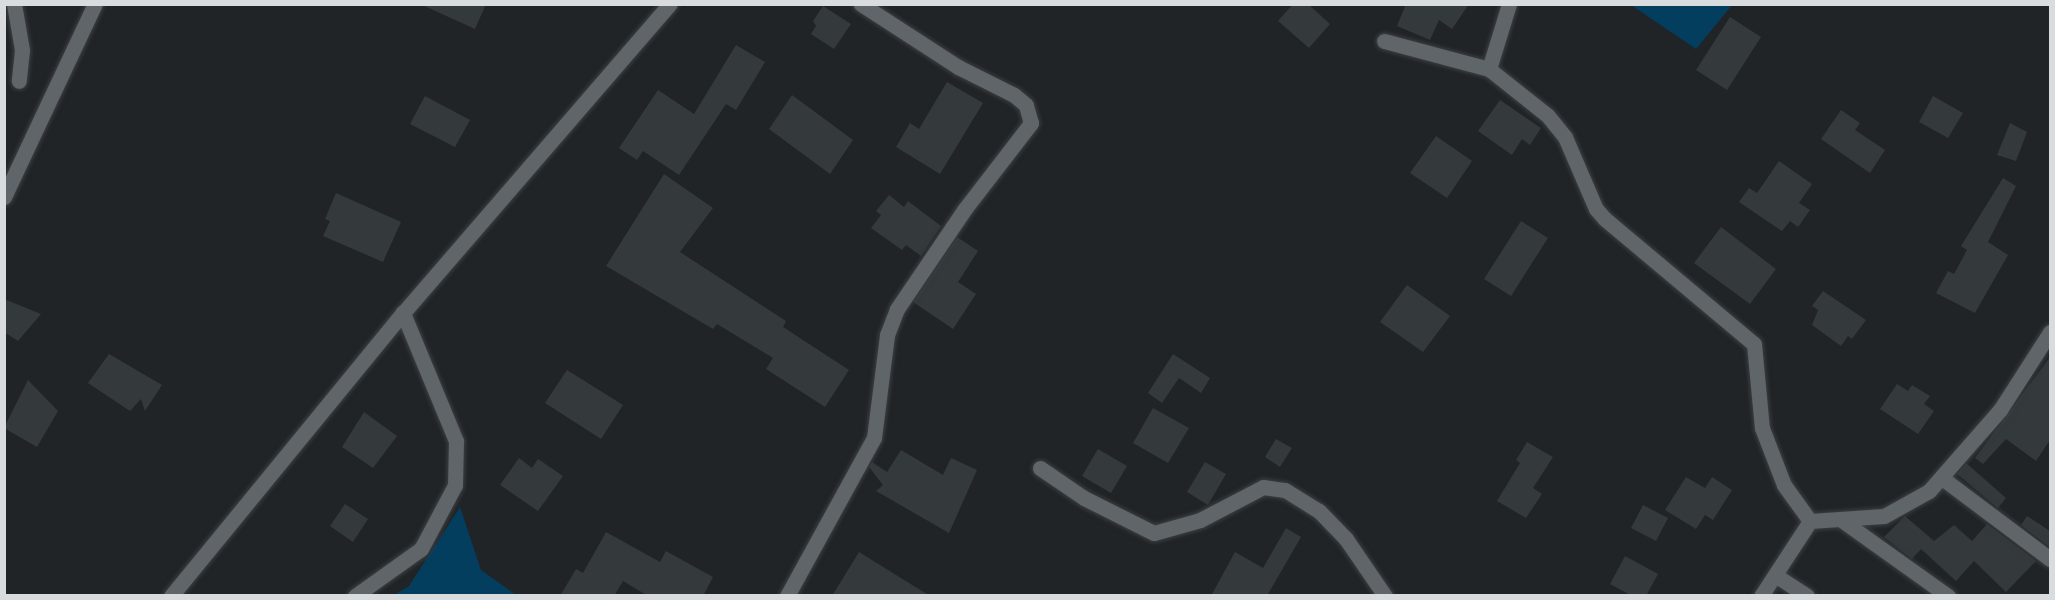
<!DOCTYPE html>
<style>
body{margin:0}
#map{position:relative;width:2055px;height:600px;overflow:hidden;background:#202427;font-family:"Golos Text",sans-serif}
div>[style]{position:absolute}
.green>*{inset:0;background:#033e5f}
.building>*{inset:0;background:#34393c}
.roads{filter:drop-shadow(0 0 2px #3c3f42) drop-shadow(0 0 2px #3c3f42)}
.minor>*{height:15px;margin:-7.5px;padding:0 7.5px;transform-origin:7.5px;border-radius:7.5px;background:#606569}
span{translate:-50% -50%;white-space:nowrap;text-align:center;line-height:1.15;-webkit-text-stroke:4.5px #0b0d0e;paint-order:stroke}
.frame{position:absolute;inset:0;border:6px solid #d9dcdf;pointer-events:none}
</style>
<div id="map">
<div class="green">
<div style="clip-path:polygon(1631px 5px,1732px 5px,1696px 49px)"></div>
<div style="clip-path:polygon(460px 507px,481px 570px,516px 595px,394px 595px,409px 586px)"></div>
</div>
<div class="building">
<div style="clip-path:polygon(420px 4px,486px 4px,475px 29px)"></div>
<div style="clip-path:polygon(1293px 4px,1308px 4px,1330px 24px,1309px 48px,1278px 21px)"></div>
<div style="clip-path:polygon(1406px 4px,1469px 4px,1452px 29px,1439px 20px,1430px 40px,1397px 26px)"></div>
<div style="clip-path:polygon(823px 6px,851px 24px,834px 49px,811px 34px,816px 26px,813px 21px)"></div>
<div style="clip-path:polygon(1730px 17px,1761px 37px,1727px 90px,1696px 70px)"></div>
<div style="clip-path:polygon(736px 45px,765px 62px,736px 110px,726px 104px,679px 175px,643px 151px,637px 160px,619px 148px,658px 90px,694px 114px)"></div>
<div style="clip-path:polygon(947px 82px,983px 103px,940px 174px,896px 147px,910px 123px,919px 129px)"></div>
<div style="clip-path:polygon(792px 95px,853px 140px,830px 174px,769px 129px)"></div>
<div style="clip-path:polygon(425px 96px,470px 120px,455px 147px,410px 124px)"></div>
<div style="clip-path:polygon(1933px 96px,1963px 113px,1948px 138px,1919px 122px)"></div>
<div style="clip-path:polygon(1500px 100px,1541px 128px,1530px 145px,1522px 139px,1512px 155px,1478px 131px)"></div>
<div style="clip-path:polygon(1841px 110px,1860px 123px,1855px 130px,1885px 150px,1870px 173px,1821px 139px)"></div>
<div style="clip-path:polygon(2010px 123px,2027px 132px,2016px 161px,1997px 155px)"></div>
<div style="clip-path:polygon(1436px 136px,1472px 161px,1447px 198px,1410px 173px)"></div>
<div style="clip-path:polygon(1779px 161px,1812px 184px,1799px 203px,1810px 210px,1798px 227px,1790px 221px,1782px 231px,1739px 202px,1749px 188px,1757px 193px)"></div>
<div style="clip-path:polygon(664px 174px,713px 208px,680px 252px,786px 321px,783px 327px,849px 370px,825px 407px,766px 369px,773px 358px,717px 324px,713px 329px,606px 266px)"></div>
<div style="clip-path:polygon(2003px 178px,2016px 186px,1988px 242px,2008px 255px,1975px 313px,1936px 293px,1948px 271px,1954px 274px,1967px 250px,1961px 246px)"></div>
<div style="clip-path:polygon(336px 193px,401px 222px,383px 262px,323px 236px,330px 221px,325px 219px)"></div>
<div style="clip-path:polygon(889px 195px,904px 207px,908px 201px,941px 226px,921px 256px,906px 245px,902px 250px,871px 228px,881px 215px,876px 211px)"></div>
<div style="clip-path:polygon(1521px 221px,1548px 238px,1511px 296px,1484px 279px)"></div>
<div style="clip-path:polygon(1721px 227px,1776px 269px,1750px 304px,1694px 263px)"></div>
<div style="clip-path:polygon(957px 237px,978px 251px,958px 282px,976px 294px,953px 329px,913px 302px)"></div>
<div style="clip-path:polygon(1407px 285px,1450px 316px,1423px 352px,1380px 322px)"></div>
<div style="clip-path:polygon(1823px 291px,1866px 320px,1852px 339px,1848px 336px,1841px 346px,1812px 325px,1818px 310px,1812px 306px)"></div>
<div style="clip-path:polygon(4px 299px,41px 314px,18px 341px,4px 332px)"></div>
<div style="clip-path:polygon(109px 354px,162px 385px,145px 411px,141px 399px,130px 411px,88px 383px)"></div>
<div style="clip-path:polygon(1173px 354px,1210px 378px,1201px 393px,1179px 378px,1162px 403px,1148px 393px)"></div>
<div style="clip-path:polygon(2050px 357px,2050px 440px,2036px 461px,2006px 439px,1983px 464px,1975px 458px)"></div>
<div style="clip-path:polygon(567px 370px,623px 405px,601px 439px,545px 403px)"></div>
<div style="clip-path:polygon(28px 380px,58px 411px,37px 447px,4px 428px)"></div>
<div style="clip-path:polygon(1897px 384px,1908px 391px,1912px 385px,1930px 396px,1924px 404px,1934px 411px,1918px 434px,1880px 409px)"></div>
<div style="clip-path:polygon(1153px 408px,1189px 428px,1168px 463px,1133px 443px)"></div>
<div style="clip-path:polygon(364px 412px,397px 436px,373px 468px,342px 447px)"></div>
<div style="clip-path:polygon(1276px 439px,1292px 448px,1280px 467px,1265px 457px)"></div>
<div style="clip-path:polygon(1527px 442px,1553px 457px,1533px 488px,1542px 494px,1526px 518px,1497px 501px,1520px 463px,1516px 460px)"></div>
<div style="clip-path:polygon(1098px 449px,1127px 466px,1111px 493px,1082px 476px)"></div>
<div style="clip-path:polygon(901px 450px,943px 475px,951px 458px,977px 470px,949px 533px,876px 491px,883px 485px,869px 467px,872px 462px,887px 472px)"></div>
<div style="clip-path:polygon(519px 458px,532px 468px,538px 459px,563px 476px,538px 511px,500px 485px)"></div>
<div style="clip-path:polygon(1205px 462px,1226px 474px,1208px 505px,1187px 492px)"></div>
<div style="clip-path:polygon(1966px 463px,2006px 498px,1998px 508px,1957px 474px)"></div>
<div style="clip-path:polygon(1686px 477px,1705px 488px,1712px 477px,1732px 490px,1713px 520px,1705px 515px,1696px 529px,1665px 510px)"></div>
<div style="clip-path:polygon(345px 504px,368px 519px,353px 542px,330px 526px)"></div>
<div style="clip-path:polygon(1643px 505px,1668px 518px,1656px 541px,1631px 528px)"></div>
<div style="clip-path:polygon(1905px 516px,1934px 541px,1954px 525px,1972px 541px,1987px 524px,2036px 561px,2006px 592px,1974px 561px,1956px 581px,1921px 549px,1912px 559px,1884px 537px)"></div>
<div style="clip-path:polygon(2027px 516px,2050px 531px,2050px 547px,2021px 525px)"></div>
<div style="clip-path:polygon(1286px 528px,1301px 537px,1267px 596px,1211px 596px,1235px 552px,1263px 568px)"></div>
<div style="clip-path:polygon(606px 532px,660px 562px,666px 551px,713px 577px,703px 596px,648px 596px,623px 581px,614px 596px,560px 596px,576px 569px,583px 573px)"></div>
<div style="clip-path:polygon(859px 552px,930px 596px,832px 596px)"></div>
<div style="clip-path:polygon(1625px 556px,1658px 574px,1646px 596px,1632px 596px,1610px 584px)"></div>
</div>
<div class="roads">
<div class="minor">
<div style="left:14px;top:4px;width:47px;rotate:80.1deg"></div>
<div style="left:22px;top:50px;width:31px;rotate:96deg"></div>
<div style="left:1509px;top:4px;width:68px;rotate:107.1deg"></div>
<div style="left:1489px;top:69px;width:75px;rotate:38.5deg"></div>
<div style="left:1548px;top:116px;width:27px;rotate:51deg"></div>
<div style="left:1565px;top:137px;width:78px;rotate:66.7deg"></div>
<div style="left:1596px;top:209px;width:13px;rotate:48deg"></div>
<div style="left:1605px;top:219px;width:194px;rotate:40deg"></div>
<div style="left:1754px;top:344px;width:84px;rotate:84.6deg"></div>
<div style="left:1762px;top:428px;width:61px;rotate:68.9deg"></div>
<div style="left:1784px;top:485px;width:44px;rotate:54.2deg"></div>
<div style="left:1384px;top:41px;width:109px;rotate:14.9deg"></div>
<div style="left:4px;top:197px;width:213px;rotate:-64.8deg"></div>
<div style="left:1040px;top:468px;width:53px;rotate:34.3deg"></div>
<div style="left:1084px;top:498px;width:78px;rotate:26.6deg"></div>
<div style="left:1154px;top:533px;width:48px;rotate:-15.8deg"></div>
<div style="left:1200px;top:520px;width:71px;rotate:-27.6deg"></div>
<div style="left:1263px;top:487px;width:22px;rotate:8deg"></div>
<div style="left:1285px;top:490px;width:40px;rotate:32deg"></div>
<div style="left:1319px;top:511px;width:39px;rotate:46deg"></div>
<div style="left:1346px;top:539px;width:69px;rotate:55.6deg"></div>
<div style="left:1942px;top:478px;width:135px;rotate:36.9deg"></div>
<div style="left:1840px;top:519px;width:133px;rotate:35.5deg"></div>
<div style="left:1775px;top:575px;width:38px;rotate:33deg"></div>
<div style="left:171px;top:596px;width:366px;rotate:-50.7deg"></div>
<div style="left:403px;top:313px;width:408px;rotate:-49.2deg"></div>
<div style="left:355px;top:596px;width:81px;rotate:-35.5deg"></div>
<div style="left:421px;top:549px;width:72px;rotate:-62deg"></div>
<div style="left:455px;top:485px;width:44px;rotate:-88.7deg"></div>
<div style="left:456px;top:441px;width:139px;rotate:-112.5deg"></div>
<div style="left:787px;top:596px;width:180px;rotate:-61.2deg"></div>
<div style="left:874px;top:438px;width:104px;rotate:-82.8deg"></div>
<div style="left:887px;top:335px;width:28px;rotate:-69deg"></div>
<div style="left:897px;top:309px;width:120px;rotate:-55.9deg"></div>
<div style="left:964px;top:210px;width:110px;rotate:-52.4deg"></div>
<div style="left:1031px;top:123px;width:19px;rotate:-106deg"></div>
<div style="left:1026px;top:105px;width:16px;rotate:-140deg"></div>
<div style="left:1014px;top:95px;width:63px;rotate:-153.4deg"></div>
<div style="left:958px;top:67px;width:116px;rotate:-147deg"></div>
<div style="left:1761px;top:596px;width:90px;rotate:-56.8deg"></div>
<div style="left:1810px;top:521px;width:74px;rotate:-3.9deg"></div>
<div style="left:1884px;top:516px;width:51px;rotate:-29.1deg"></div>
<div style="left:1929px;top:491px;width:108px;rotate:-48.8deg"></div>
<div style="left:2000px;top:410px;width:93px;rotate:-57.3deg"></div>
</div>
</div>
<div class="frame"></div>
</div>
